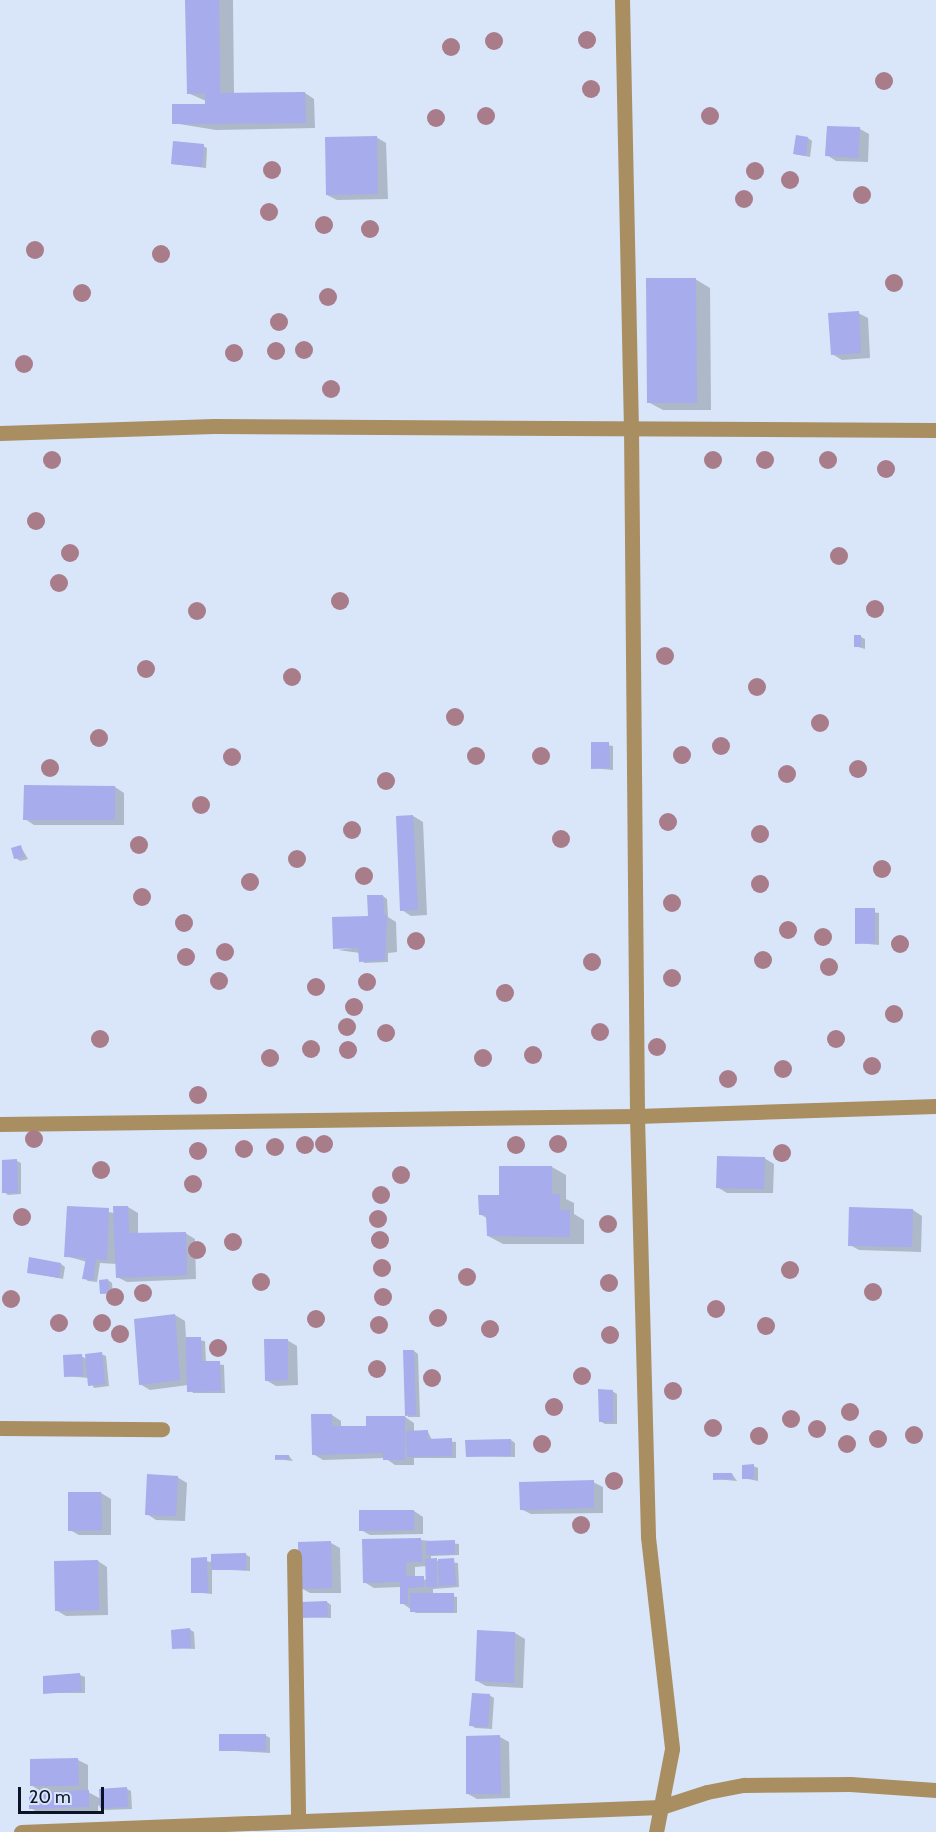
<!DOCTYPE html>
<style>
body{margin:0}
#map{position:relative;width:936px;height:1832px;overflow:hidden;background:#d9e6fa;font-family:Cabin,sans-serif}
div>[style]{position:absolute}
.shadow>*{inset:0;background:#0003}
.building>*{inset:0;background:#a6acec}
.minor>*{height:15px;margin:-7.5px;padding:0 7.5px;transform-origin:7.5px;border-radius:7.5px;background:#a98e62}
.trees>*{width:18px;height:18px;margin:-9px;border-radius:50%;background:#a87c89}
span{translate:-50% -50%;white-space:nowrap;text-align:center;line-height:1.15;-webkit-text-stroke:4.5px #d9e6fa;paint-order:stroke}
.scale{position:absolute;left:18px;top:1787px;width:86px;height:27px;box-sizing:border-box;border:3px solid #0a1426;border-top:0;padding-left:8px;font-size:18px;line-height:21px;white-space:nowrap;color:#0a1426;-webkit-text-stroke:4px #d9e6fa;paint-order:stroke}
</style>
<div id="map">
<div class="shadow">
<div style="clip-path:polygon(187px 0,233px 0,234px 94px,305px 93px,314px 99px,315px 128px,216px 130px,173px 123px,206px 106px,206px 101px,188px 93px)"></div>
<div style="clip-path:polygon(828px 127px,860px 129px,869px 134px,868px 162px,836px 161px,827px 155px)"></div>
<div style="clip-path:polygon(376px 137px,386px 143px,388px 199px,337px 200px,327px 195px)"></div>
<div style="clip-path:polygon(808px 138px,812px 141px,810px 157px,795px 154px)"></div>
<div style="clip-path:polygon(203px 146px,207px 148px,206px 168px,172px 164px)"></div>
<div style="clip-path:polygon(695px 279px,710px 288px,711px 410px,663px 410px,648px 402px)"></div>
<div style="clip-path:polygon(858px 313px,868px 318px,870px 358px,842px 360px,832px 354px)"></div>
<div style="clip-path:polygon(861px 637px,865px 639px,865px 649px,855px 646px)"></div>
<div style="clip-path:polygon(592px 743px,613px 746px,613px 770px,592px 768px)"></div>
<div style="clip-path:polygon(115px 787px,124px 793px,124px 825px,34px 825px,25px 819px)"></div>
<div style="clip-path:polygon(413px 816px,423px 822px,427px 915px,411px 916px,402px 910px)"></div>
<div style="clip-path:polygon(21px 847px,28px 859px,20px 861px,16px 858px)"></div>
<div style="clip-path:polygon(383px 896px,387px 899px,388px 917px,396px 922px,397px 952px,388px 953px,388px 962px,364px 963px,360px 953px,338px 950px,359px 947px,334px 948px,369px 917px)"></div>
<div style="clip-path:polygon(857px 910px,879px 913px,879px 945px,857px 943px)"></div>
<div style="clip-path:polygon(764px 1158px,774px 1164px,773px 1193px,727px 1193px,717px 1187px)"></div>
<div style="clip-path:polygon(17px 1161px,21px 1163px,21px 1194px,8px 1195px,4px 1192px)"></div>
<div style="clip-path:polygon(552px 1167px,566px 1175px,566px 1199px,574px 1203px,574px 1214px,584px 1220px,584px 1244px,503px 1244px,488px 1236px,488px 1219px,480px 1214px)"></div>
<div style="clip-path:polygon(69px 1207px,115px 1213px,115px 1208px,128px 1207px,138px 1213px,138px 1235px,185px 1233px,195px 1239px,196px 1279px,127px 1282px,117px 1277px,117px 1264px,100px 1263px,97px 1282px,88px 1281px,84px 1278px,87px 1262px,66px 1256px)"></div>
<div style="clip-path:polygon(913px 1210px,922px 1216px,921px 1252px,859px 1250px,850px 1245px)"></div>
<div style="clip-path:polygon(61px 1264px,65px 1267px,63px 1279px,28px 1272px)"></div>
<div style="clip-path:polygon(108px 1280px,112px 1283px,113px 1295px,101px 1293px)"></div>
<div style="clip-path:polygon(175px 1315px,185px 1321px,186px 1339px,205px 1341px,206px 1363px,224px 1365px,225px 1393px,193px 1393px,188px 1385px,150px 1390px,140px 1384px)"></div>
<div style="clip-path:polygon(287px 1340px,297px 1346px,298px 1385px,276px 1386px,266px 1380px)"></div>
<div style="clip-path:polygon(414px 1351px,418px 1354px,420px 1417px,405px 1417px,414px 1423px,414px 1432px,428px 1432px,432px 1440px,456px 1442px,456px 1458px,414px 1458px,414px 1465px,395px 1465px,385px 1458px,323px 1460px,313px 1454px,332px 1415px,341px 1421px,341px 1428px,368px 1427px,367px 1418px,408px 1417px)"></div>
<div style="clip-path:polygon(101px 1354px,106px 1356px,109px 1386px,94px 1388px,89px 1378px,65px 1376px,81px 1356px,87px 1359px)"></div>
<div style="clip-path:polygon(612px 1391px,617px 1394px,617px 1424px,605px 1424px,600px 1421px)"></div>
<div style="clip-path:polygon(511px 1440px,515px 1443px,515px 1457px,467px 1456px)"></div>
<div style="clip-path:polygon(289px 1456px,293px 1461px,276px 1459px)"></div>
<div style="clip-path:polygon(753px 1466px,758px 1468px,758px 1481px,743px 1478px)"></div>
<div style="clip-path:polygon(732px 1474px,737px 1481px,715px 1479px)"></div>
<div style="clip-path:polygon(177px 1477px,187px 1483px,185px 1521px,156px 1520px,147px 1514px)"></div>
<div style="clip-path:polygon(593px 1482px,603px 1487px,603px 1513px,531px 1514px,521px 1509px)"></div>
<div style="clip-path:polygon(101px 1493px,111px 1499px,111px 1535px,79px 1535px,70px 1530px)"></div>
<div style="clip-path:polygon(414px 1511px,423px 1517px,423px 1534px,370px 1535px,361px 1530px)"></div>
<div style="clip-path:polygon(evenodd,421px 1540px,459px 1544px,459px 1555px,431px 1556px,431px 1560px,458px 1563px,459px 1587px,433px 1589px,433px 1594px,457px 1597px,457px 1613px,416px 1613px,402px 1603px,401px 1587px,374px 1588px,364px 1582px,363px 1541px,421px 1540px,427px 1566px,427px 1580px,415px 1578px,415px 1567px,427px 1566px)"></div>
<div style="clip-path:polygon(331px 1543px,340px 1548px,341px 1593px,310px 1593px,301px 1588px)"></div>
<div style="clip-path:polygon(245px 1554px,250px 1557px,250px 1571px,212px 1569px,212px 1594px,193px 1592px,192px 1559px,212px 1562px)"></div>
<div style="clip-path:polygon(98px 1561px,107px 1567px,108px 1615px,66px 1616px,56px 1610px)"></div>
<div style="clip-path:polygon(327px 1602px,331px 1605px,331px 1618px,303px 1617px)"></div>
<div style="clip-path:polygon(189px 1629px,194px 1632px,195px 1649px,174px 1648px)"></div>
<div style="clip-path:polygon(479px 1632px,515px 1633px,525px 1639px,523px 1688px,486px 1686px,477px 1681px)"></div>
<div style="clip-path:polygon(80px 1675px,85px 1677px,85px 1693px,45px 1693px)"></div>
<div style="clip-path:polygon(489px 1695px,494px 1698px,492px 1729px,475px 1728px,471px 1725px)"></div>
<div style="clip-path:polygon(265px 1735px,270px 1738px,270px 1753px,221px 1750px)"></div>
<div style="clip-path:polygon(500px 1737px,509px 1742px,510px 1798px,477px 1799px,468px 1794px)"></div>
<div style="clip-path:polygon(78px 1760px,88px 1765px,88px 1792px,101px 1799px,127px 1789px,131px 1791px,132px 1809px,105px 1810px,98px 1805px,98px 1811px,40px 1814px,31px 1808px,45px 1794px,31px 1785px)"></div>
</div>
<div class="building">
<div style="clip-path:polygon(185px 0,219px 0,220px 93px,305px 92px,306px 123px,172px 124px,172px 104px,205px 104px,205px 93px,187px 94px)"></div>
<div style="clip-path:polygon(827px 126px,860px 127px,858px 158px,825px 156px)"></div>
<div style="clip-path:polygon(796px 135px,808px 137px,806px 156px,793px 154px)"></div>
<div style="clip-path:polygon(377px 136px,378px 194px,326px 195px,325px 137px)"></div>
<div style="clip-path:polygon(173px 141px,204px 144px,202px 167px,171px 164px)"></div>
<div style="clip-path:polygon(646px 278px,696px 278px,697px 403px,647px 403px)"></div>
<div style="clip-path:polygon(859px 311px,861px 353px,831px 355px,828px 313px)"></div>
<div style="clip-path:polygon(854px 635px,861px 635px,861px 647px,854px 647px)"></div>
<div style="clip-path:polygon(591px 742px,609px 742px,610px 768px,591px 769px)"></div>
<div style="clip-path:polygon(24px 785px,115px 786px,115px 820px,23px 820px)"></div>
<div style="clip-path:polygon(413px 815px,418px 910px,400px 911px,396px 816px)"></div>
<div style="clip-path:polygon(21px 845px,24px 857px,14px 859px,11px 848px)"></div>
<div style="clip-path:polygon(367px 895px,383px 895px,384px 915px,387px 915px,385px 960px,359px 962px,358px 948px,333px 949px,332px 917px,368px 916px)"></div>
<div style="clip-path:polygon(855px 908px,875px 908px,875px 943px,855px 944px)"></div>
<div style="clip-path:polygon(717px 1156px,765px 1157px,764px 1189px,716px 1188px)"></div>
<div style="clip-path:polygon(17px 1159px,18px 1193px,2px 1193px,2px 1160px)"></div>
<div style="clip-path:polygon(499px 1166px,552px 1166px,552px 1194px,560px 1194px,560px 1210px,570px 1210px,570px 1237px,487px 1236px,486px 1215px,479px 1215px,478px 1195px,499px 1195px)"></div>
<div style="clip-path:polygon(67px 1206px,109px 1208px,107px 1260px,96px 1259px,93px 1280px,82px 1279px,86px 1258px,64px 1257px)"></div>
<div style="clip-path:polygon(113px 1206px,128px 1206px,129px 1233px,186px 1232px,187px 1275px,116px 1278px)"></div>
<div style="clip-path:polygon(849px 1207px,913px 1209px,912px 1247px,848px 1246px)"></div>
<div style="clip-path:polygon(29px 1257px,61px 1263px,59px 1278px,27px 1273px)"></div>
<div style="clip-path:polygon(108px 1279px,110px 1293px,100px 1294px,99px 1280px)"></div>
<div style="clip-path:polygon(175px 1314px,180px 1380px,139px 1385px,134px 1319px)"></div>
<div style="clip-path:polygon(186px 1337px,201px 1337px,202px 1361px,220px 1361px,221px 1391px,187px 1392px)"></div>
<div style="clip-path:polygon(264px 1339px,288px 1339px,288px 1380px,265px 1381px)"></div>
<div style="clip-path:polygon(403px 1350px,414px 1350px,416px 1415px,405px 1416px,405px 1460px,383px 1460px,383px 1453px,312px 1455px,311px 1414px,332px 1414px,332px 1426px,366px 1426px,366px 1416px,405px 1416px)"></div>
<div style="clip-path:polygon(102px 1352px,105px 1384px,88px 1386px,85px 1354px)"></div>
<div style="clip-path:polygon(82px 1354px,83px 1376px,64px 1377px,63px 1355px)"></div>
<div style="clip-path:polygon(598px 1389px,613px 1390px,613px 1422px,599px 1422px)"></div>
<div style="clip-path:polygon(428px 1430px,428px 1439px,452px 1438px,452px 1456px,407px 1457px,406px 1431px)"></div>
<div style="clip-path:polygon(511px 1439px,511px 1456px,466px 1457px,465px 1440px)"></div>
<div style="clip-path:polygon(275px 1455px,289px 1455px,289px 1459px,275px 1460px)"></div>
<div style="clip-path:polygon(754px 1464px,754px 1479px,742px 1479px,742px 1465px)"></div>
<div style="clip-path:polygon(713px 1473px,732px 1473px,733px 1479px,713px 1480px)"></div>
<div style="clip-path:polygon(147px 1474px,178px 1476px,176px 1516px,145px 1515px)"></div>
<div style="clip-path:polygon(594px 1480px,594px 1508px,520px 1510px,519px 1482px)"></div>
<div style="clip-path:polygon(68px 1492px,101px 1492px,102px 1530px,68px 1531px)"></div>
<div style="clip-path:polygon(359px 1510px,414px 1510px,414px 1530px,359px 1531px)"></div>
<div style="clip-path:polygon(421px 1538px,422px 1562px,406px 1562px,406px 1576px,424px 1576px,424px 1587px,408px 1588px,408px 1604px,400px 1604px,400px 1582px,363px 1583px,362px 1539px)"></div>
<div style="clip-path:polygon(455px 1540px,455px 1554px,426px 1555px,426px 1541px)"></div>
<div style="clip-path:polygon(331px 1541px,332px 1588px,299px 1589px,298px 1542px)"></div>
<div style="clip-path:polygon(246px 1553px,246px 1570px,211px 1570px,211px 1554px)"></div>
<div style="clip-path:polygon(207px 1557px,208px 1593px,191px 1593px,191px 1558px)"></div>
<div style="clip-path:polygon(437px 1558px,437px 1587px,426px 1587px,425px 1559px)"></div>
<div style="clip-path:polygon(454px 1558px,456px 1585px,439px 1586px,438px 1559px)"></div>
<div style="clip-path:polygon(98px 1560px,99px 1610px,55px 1611px,54px 1561px)"></div>
<div style="clip-path:polygon(410px 1593px,454px 1593px,454px 1612px,410px 1612px)"></div>
<div style="clip-path:polygon(327px 1601px,328px 1617px,301px 1618px,301px 1602px)"></div>
<div style="clip-path:polygon(190px 1628px,191px 1648px,172px 1649px,171px 1630px)"></div>
<div style="clip-path:polygon(477px 1630px,515px 1632px,514px 1683px,475px 1681px)"></div>
<div style="clip-path:polygon(80px 1673px,82px 1691px,43px 1694px,43px 1676px)"></div>
<div style="clip-path:polygon(472px 1693px,490px 1694px,488px 1727px,469px 1726px)"></div>
<div style="clip-path:polygon(219px 1734px,266px 1734px,266px 1751px,219px 1751px)"></div>
<div style="clip-path:polygon(500px 1735px,501px 1794px,466px 1794px,466px 1736px)"></div>
<div style="clip-path:polygon(78px 1758px,79px 1786px,30px 1786px,30px 1759px)"></div>
<div style="clip-path:polygon(127px 1787px,128px 1807px,100px 1808px,99px 1789px)"></div>
<div style="clip-path:polygon(89px 1790px,89px 1807px,29px 1809px,29px 1793px)"></div>
</div>
<div class="minor">
<div style="left:622px;top:0;width:426px;rotate:88.8deg"></div>
<div style="left:631px;top:426px;width:690px;rotate:89.5deg"></div>
<div style="left:637px;top:1116px;width:421px;rotate:88.5deg"></div>
<div style="left:648px;top:1537px;width:213px;rotate:83.5deg"></div>
<div style="left:672px;top:1749px;width:85px;rotate:100.9deg"></div>
<div style="left:0;top:433px;width:214px;rotate:-1.9deg"></div>
<div style="left:214px;top:426px;width:722px;rotate:0.32deg"></div>
<div style="left:0;top:1124px;width:637px;rotate:-0.72deg"></div>
<div style="left:637px;top:1116px;width:299px;rotate:-1.9deg"></div>
<div style="left:0;top:1428px;width:162px;rotate:0.4deg"></div>
<div style="left:294px;top:1556px;width:264px;rotate:89.1deg"></div>
<div style="left:21px;top:1832px;width:640px;rotate:-2.24deg"></div>
<div style="left:661px;top:1807px;width:48px;rotate:-18.1deg"></div>
<div style="left:707px;top:1792px;width:38px;rotate:-11deg"></div>
<div style="left:744px;top:1785px;width:106px;rotate:-0.5deg"></div>
<div style="left:850px;top:1784px;width:86px;rotate:4deg"></div>
</div>
<div class="trees">
<div style="left:587px;top:40px"></div>
<div style="left:494px;top:41px"></div>
<div style="left:451px;top:47px"></div>
<div style="left:884px;top:81px"></div>
<div style="left:591px;top:89px"></div>
<div style="left:486px;top:116px"></div>
<div style="left:710px;top:116px"></div>
<div style="left:436px;top:118px"></div>
<div style="left:272px;top:170px"></div>
<div style="left:755px;top:171px"></div>
<div style="left:790px;top:180px"></div>
<div style="left:862px;top:195px"></div>
<div style="left:744px;top:199px"></div>
<div style="left:269px;top:212px"></div>
<div style="left:324px;top:225px"></div>
<div style="left:370px;top:229px"></div>
<div style="left:35px;top:250px"></div>
<div style="left:161px;top:254px"></div>
<div style="left:894px;top:283px"></div>
<div style="left:82px;top:293px"></div>
<div style="left:328px;top:297px"></div>
<div style="left:279px;top:322px"></div>
<div style="left:304px;top:350px"></div>
<div style="left:276px;top:351px"></div>
<div style="left:234px;top:353px"></div>
<div style="left:24px;top:364px"></div>
<div style="left:331px;top:389px"></div>
<div style="left:52px;top:460px"></div>
<div style="left:713px;top:460px"></div>
<div style="left:765px;top:460px"></div>
<div style="left:828px;top:460px"></div>
<div style="left:886px;top:469px"></div>
<div style="left:36px;top:521px"></div>
<div style="left:70px;top:553px"></div>
<div style="left:839px;top:556px"></div>
<div style="left:59px;top:583px"></div>
<div style="left:340px;top:601px"></div>
<div style="left:875px;top:609px"></div>
<div style="left:197px;top:611px"></div>
<div style="left:665px;top:656px"></div>
<div style="left:146px;top:669px"></div>
<div style="left:292px;top:677px"></div>
<div style="left:757px;top:687px"></div>
<div style="left:455px;top:717px"></div>
<div style="left:820px;top:723px"></div>
<div style="left:99px;top:738px"></div>
<div style="left:721px;top:746px"></div>
<div style="left:682px;top:755px"></div>
<div style="left:476px;top:756px"></div>
<div style="left:541px;top:756px"></div>
<div style="left:232px;top:757px"></div>
<div style="left:50px;top:768px"></div>
<div style="left:858px;top:769px"></div>
<div style="left:787px;top:774px"></div>
<div style="left:386px;top:781px"></div>
<div style="left:201px;top:805px"></div>
<div style="left:668px;top:822px"></div>
<div style="left:352px;top:830px"></div>
<div style="left:760px;top:834px"></div>
<div style="left:561px;top:839px"></div>
<div style="left:139px;top:845px"></div>
<div style="left:297px;top:859px"></div>
<div style="left:882px;top:869px"></div>
<div style="left:364px;top:876px"></div>
<div style="left:250px;top:882px"></div>
<div style="left:760px;top:884px"></div>
<div style="left:142px;top:897px"></div>
<div style="left:672px;top:903px"></div>
<div style="left:184px;top:923px"></div>
<div style="left:788px;top:930px"></div>
<div style="left:823px;top:937px"></div>
<div style="left:416px;top:941px"></div>
<div style="left:900px;top:944px"></div>
<div style="left:225px;top:952px"></div>
<div style="left:186px;top:957px"></div>
<div style="left:763px;top:960px"></div>
<div style="left:592px;top:962px"></div>
<div style="left:829px;top:967px"></div>
<div style="left:672px;top:978px"></div>
<div style="left:219px;top:981px"></div>
<div style="left:367px;top:982px"></div>
<div style="left:316px;top:987px"></div>
<div style="left:505px;top:993px"></div>
<div style="left:354px;top:1007px"></div>
<div style="left:894px;top:1014px"></div>
<div style="left:347px;top:1027px"></div>
<div style="left:600px;top:1032px"></div>
<div style="left:386px;top:1033px"></div>
<div style="left:100px;top:1039px"></div>
<div style="left:836px;top:1039px"></div>
<div style="left:657px;top:1047px"></div>
<div style="left:311px;top:1049px"></div>
<div style="left:348px;top:1050px"></div>
<div style="left:533px;top:1055px"></div>
<div style="left:270px;top:1058px"></div>
<div style="left:483px;top:1058px"></div>
<div style="left:872px;top:1066px"></div>
<div style="left:783px;top:1069px"></div>
<div style="left:728px;top:1079px"></div>
<div style="left:198px;top:1095px"></div>
<div style="left:34px;top:1139px"></div>
<div style="left:324px;top:1144px"></div>
<div style="left:558px;top:1144px"></div>
<div style="left:305px;top:1145px"></div>
<div style="left:516px;top:1145px"></div>
<div style="left:275px;top:1147px"></div>
<div style="left:244px;top:1149px"></div>
<div style="left:198px;top:1151px"></div>
<div style="left:782px;top:1153px"></div>
<div style="left:101px;top:1170px"></div>
<div style="left:401px;top:1175px"></div>
<div style="left:193px;top:1184px"></div>
<div style="left:381px;top:1195px"></div>
<div style="left:22px;top:1217px"></div>
<div style="left:378px;top:1219px"></div>
<div style="left:608px;top:1224px"></div>
<div style="left:380px;top:1240px"></div>
<div style="left:233px;top:1242px"></div>
<div style="left:197px;top:1250px"></div>
<div style="left:382px;top:1268px"></div>
<div style="left:790px;top:1270px"></div>
<div style="left:467px;top:1277px"></div>
<div style="left:261px;top:1282px"></div>
<div style="left:609px;top:1283px"></div>
<div style="left:873px;top:1292px"></div>
<div style="left:143px;top:1293px"></div>
<div style="left:115px;top:1297px"></div>
<div style="left:383px;top:1297px"></div>
<div style="left:11px;top:1299px"></div>
<div style="left:716px;top:1309px"></div>
<div style="left:438px;top:1318px"></div>
<div style="left:316px;top:1319px"></div>
<div style="left:59px;top:1323px"></div>
<div style="left:102px;top:1323px"></div>
<div style="left:379px;top:1325px"></div>
<div style="left:766px;top:1326px"></div>
<div style="left:490px;top:1329px"></div>
<div style="left:120px;top:1334px"></div>
<div style="left:610px;top:1335px"></div>
<div style="left:218px;top:1348px"></div>
<div style="left:377px;top:1369px"></div>
<div style="left:582px;top:1376px"></div>
<div style="left:432px;top:1378px"></div>
<div style="left:673px;top:1391px"></div>
<div style="left:554px;top:1407px"></div>
<div style="left:850px;top:1412px"></div>
<div style="left:791px;top:1419px"></div>
<div style="left:713px;top:1428px"></div>
<div style="left:817px;top:1429px"></div>
<div style="left:914px;top:1435px"></div>
<div style="left:759px;top:1436px"></div>
<div style="left:878px;top:1439px"></div>
<div style="left:542px;top:1444px"></div>
<div style="left:847px;top:1444px"></div>
<div style="left:614px;top:1481px"></div>
<div style="left:581px;top:1525px"></div>
</div>
<div class="scale">20 m</div>
</div>
